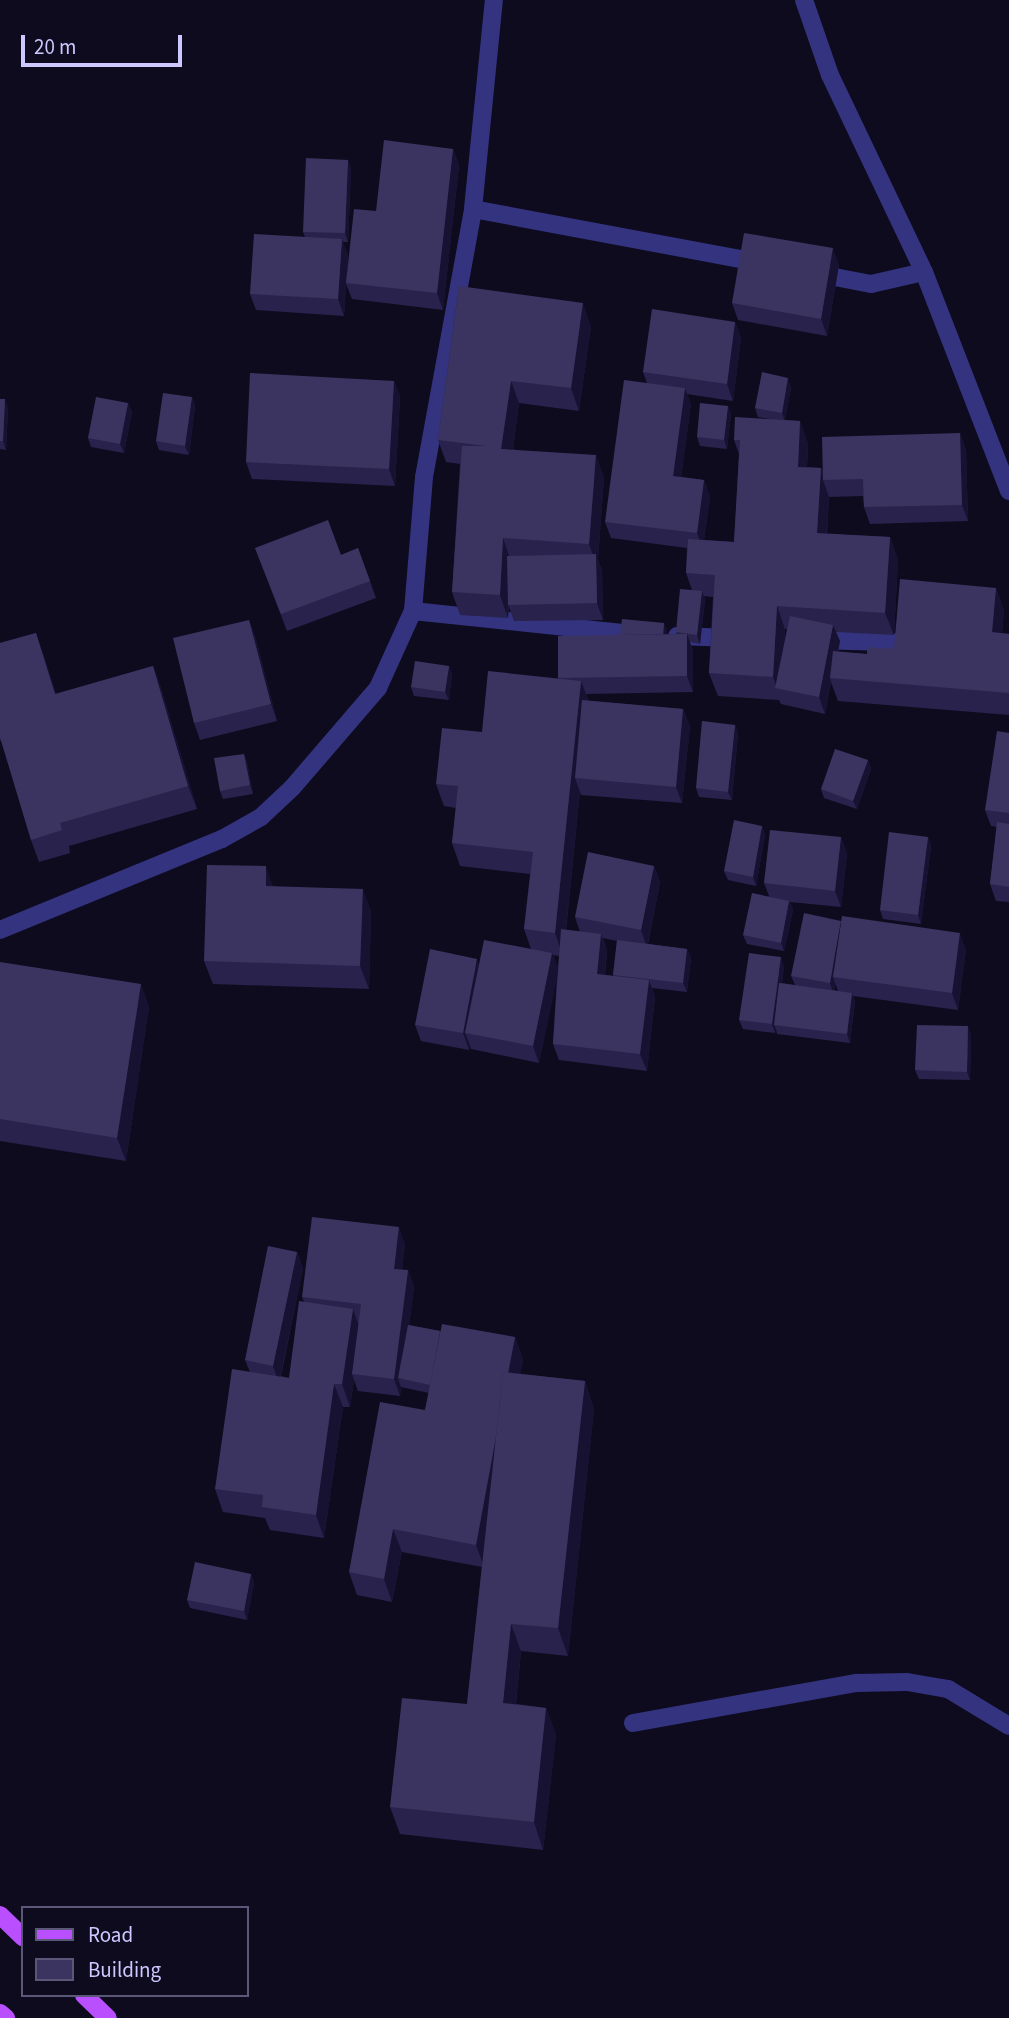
<!DOCTYPE html>
<style>
body{margin:0}
#map{position:relative;width:1009px;height:2018px;overflow:hidden;background:#0e0b1e;font-family:"Source Sans 3",sans-serif}
div>[style]{position:absolute}
.minor>*{height:18px;margin:-9px;padding:0 9px;transform-origin:9px;border-radius:9px;background:#343380}
.major>*{height:18px;margin:-9px;padding:0 9px;transform-origin:9px;border-radius:9px;background:#b94fff}
.wall>*{inset:0;background:#29224d}
.shaded-wall>*{inset:0;background:#171232}
.building>*{inset:0;background:#3b3460}
span{translate:-50% -50%;white-space:nowrap;text-align:center;line-height:1.15;-webkit-text-stroke:6px #0e0b1e;paint-order:stroke}
.legend{position:absolute;left:21px;top:1906px;width:228px;height:91px;box-sizing:border-box;background:#0e0b1e;border:2px solid #5a5778;margin:0;padding:9px 12px;list-style:none;font-size:21px;color:#cdc8ff}
.legend li{display:flex;align-items:center;gap:14px;height:35px}
.legend b{width:35px;border:2px solid #5a5778}
.scale{position:absolute;left:21px;top:35px;width:161px;height:32px;box-sizing:border-box;border:4px solid #cdc8ff;border-top:0;padding-left:9px;font-size:21px;line-height:24px;white-space:nowrap;color:#cdc8ff;-webkit-text-stroke:5px #0e0b1e;paint-order:stroke}
</style>
<div id="map">
<div class="minor">
<div style="left:804px;top:0;width:79px;rotate:70.9deg"></div>
<div style="left:830px;top:75px;width:218px;rotate:64.5deg"></div>
<div style="left:924px;top:272px;width:235px;rotate:68.8deg"></div>
<div style="left:473px;top:209px;width:294px;rotate:10.6deg"></div>
<div style="left:814px;top:273px;width:58px;rotate:10.9deg"></div>
<div style="left:871px;top:284px;width:54px;rotate:-12.8deg"></div>
<div style="left:413px;top:611px;width:230px;rotate:6deg"></div>
<div style="left:677px;top:636px;width:56px;rotate:2deg"></div>
<div style="left:817px;top:640px;width:102px;rotate:1.7deg"></div>
<div style="left:0;top:930px;width:240px;rotate:-22.3deg"></div>
<div style="left:222px;top:839px;width:45px;rotate:-29.4deg"></div>
<div style="left:261px;top:817px;width:42px;rotate:-43.1deg"></div>
<div style="left:292px;top:788px;width:132px;rotate:-49.3deg"></div>
<div style="left:378px;top:688px;width:85px;rotate:-65.6deg"></div>
<div style="left:413px;top:611px;width:134px;rotate:-85.3deg"></div>
<div style="left:424px;top:477px;width:272px;rotate:-79.6deg"></div>
<div style="left:473px;top:209px;width:210px;rotate:-84.3deg"></div>
<div style="left:633px;top:1723px;width:227px;rotate:-10.2deg"></div>
<div style="left:856px;top:1683px;width:51px;rotate:-1.1deg"></div>
<div style="left:907px;top:1682px;width:42px;rotate:9.7deg"></div>
<div style="left:948px;top:1689px;width:71px;rotate:31.2deg"></div>
</div>
<div class="major">
<div style="left:0;top:1915px;width:32px;rotate:44deg"></div>
<div style="left:84px;top:1995px;width:33px;rotate:44deg"></div>
<div style="left:0;top:2013px;width:8px;rotate:40deg"></div>
</div>
<div class="wall">
<div style="clip-path:polygon(453px 149px,459px 165px,443px 310px,352px 299px,346px 284px,344px 316px,256px 310px,250px 294px,305px 237px,303px 232px,348px 160px,351px 169px,348px 242px,343px 242px,348px 256px,347px 274px,376px 211px)"></div>
<div style="clip-path:polygon(839px 265px,827px 336px,738px 320px,732px 303px)"></div>
<div style="clip-path:polygon(459px 286px,591px 326px,579px 411px,519px 403px,513px 449px,604px 477px,598px 560px,602px 571px,603px 620px,514px 621px,509px 607px,508px 618px,460px 615px,452px 592px,460px 464px,446px 462px,438px 440px)"></div>
<div style="clip-path:polygon(evenodd,735px 322px,741px 338px,733px 401px,687px 394px,691px 404px,681px 477px,704px 480px,710px 497px,704px 540px,734px 542px,739px 454px,734px 440px,770px 419px,758px 417px,755px 408px,791px 387px,785px 420px,800px 421px,808px 444px,807px 467px,821px 468px,823px 472px,960px 433px,966px 450px,968px 521px,870px 524px,864px 507px,863px 496px,829px 497px,827px 534px,890px 537px,898px 560px,894px 635px,836px 632px,840px 641px,838px 652px,867px 654px,894px 649px,996px 588px,1004px 611px,1002px 633px,1009px 634px,1009px 715px,838px 701px,831px 682px,825px 714px,781px 704px,779px 700px,718px 696px,709px 673px,713px 597px,704px 596px,705px 600px,700px 644px,690px 642px,693px 651px,693px 692px,586px 694px,589px 701px,683px 709px,690px 726px,682px 803px,581px 795px,580px 792px,566px 930px,580px 932px,575px 917px,654px 866px,660px 882px,648px 944px,687px 949px,691px 958px,687px 992px,652px 988px,655px 997px,647px 1071px,559px 1060px,553px 1044px,557px 975px,539px 1063px,471px 1049px,470px 1045px,469px 1050px,421px 1041px,415px 1025px,479px 965px,531px 949px,524px 929px,530px 874px,460px 866px,452px 843px,456px 808px,444px 806px,436px 784px,482px 732px,620px 635px,664px 623px,667px 634px,676px 634px,676px 632px,692px 590px,686px 573px,687px 548px,611px 538px,605px 522px,647px 383px,643px 372px,735px 322px,785px 629px,787px 629px,784px 644px,785px 629px,735px 322px,603px 938px,617px 941px,613px 976px,605px 975px,607px 951px,603px 938px,735px 322px,553px 955px,559px 956px,558px 968px,553px 955px)"></div>
<div style="clip-path:polygon(394px 381px,400px 397px,395px 486px,252px 479px,246px 462px)"></div>
<div style="clip-path:polygon(192px 397px,195px 406px,189px 455px,159px 450px,156px 441px)"></div>
<div style="clip-path:polygon(0 399px,8px 408px,6px 450px,0 449px)"></div>
<div style="clip-path:polygon(128px 403px,132px 412px,124px 453px,91px 447px,88px 438px)"></div>
<div style="clip-path:polygon(728px 406px,731px 414px,727px 449px,700px 446px,697px 437px)"></div>
<div style="clip-path:polygon(255px 548px,341px 555px,358px 548px,376px 598px,287px 631px)"></div>
<div style="clip-path:polygon(249px 620px,255px 636px,277px 721px,200px 740px,194px 723px)"></div>
<div style="clip-path:polygon(36px 633px,56px 694px,153px 666px,161px 688px,197px 809px,69px 846px,70px 853px,39px 862px,31px 840px,1px 740px,0 741px,0 643px)"></div>
<div style="clip-path:polygon(449px 666px,452px 675px,449px 700px,414px 696px,411px 687px)"></div>
<div style="clip-path:polygon(735px 725px,738px 734px,732px 800px,699px 797px,696px 788px)"></div>
<div style="clip-path:polygon(1009px 733px,1009px 902px,996px 901px,990px 884px,997px 827px,991px 826px,985px 810px)"></div>
<div style="clip-path:polygon(244px 754px,247px 762px,253px 794px,223px 799px,220px 791px)"></div>
<div style="clip-path:polygon(868px 760px,871px 769px,857px 809px,824px 798px,821px 789px)"></div>
<div style="clip-path:polygon(762px 826px,765px 835px,756px 886px,728px 880px,724px 871px)"></div>
<div style="clip-path:polygon(841px 837px,847px 854px,841px 907px,790px 902px,793px 910px,784px 951px,747px 944px,743px 935px,769px 896px,764px 883px)"></div>
<div style="clip-path:polygon(928px 837px,931px 846px,921px 924px,883px 919px,880px 910px)"></div>
<div style="clip-path:polygon(273px 886px,371px 911px,369px 989px,213px 984px,204px 961px)"></div>
<div style="clip-path:polygon(evenodd,966px 950px,958px 1010px,853px 996px,855px 1002px,850px 1043px,777px 1034px,776px 1029px,775px 1033px,743px 1029px,739px 1020px,784px 966px,782px 983px,795px 985px,791px 976px,966px 950px,835px 983px,838px 991px,834px 990px,835px 983px)"></div>
<div style="clip-path:polygon(0 965px,149px 1006px,126px 1161px,0 1141px)"></div>
<div style="clip-path:polygon(971px 1034px,970px 1080px,919px 1079px,915px 1070px)"></div>
<div style="clip-path:polygon(405px 1244px,402px 1270px,408px 1270px,414px 1287px,409px 1325px,440px 1331px,515px 1337px,523px 1360px,520px 1374px,585px 1381px,594px 1409px,568px 1656px,521px 1651px,516px 1704px,546px 1708px,556px 1735px,543px 1850px,400px 1834px,390px 1807px,467px 1704px,482px 1567px,402px 1552px,392px 1602px,357px 1595px,349px 1572px,425px 1410px,429px 1393px,401px 1387px,400px 1396px,358px 1391px,354px 1380px,350px 1407px,343px 1407px,324px 1538px,270px 1530px,265px 1518px,223px 1512px,215px 1489px,250px 1372px,245px 1360px,297px 1252px,303px 1268px,281px 1376px,289px 1378px,304px 1302px,302px 1297px)"></div>
<div style="clip-path:polygon(251px 1574px,254px 1583px,247px 1620px,190px 1608px,187px 1600px)"></div>
</div>
<div class="shaded-wall">
<div style="clip-path:polygon(453px 149px,459px 165px,443px 310px,437px 293px)"></div>
<div style="clip-path:polygon(348px 160px,351px 169px,348px 242px,345px 233px)"></div>
<div style="clip-path:polygon(342px 239px,348px 256px,344px 316px,338px 299px)"></div>
<div style="clip-path:polygon(833px 248px,839px 265px,827px 336px,821px 319px)"></div>
<div style="clip-path:polygon(583px 303px,591px 326px,579px 411px,571px 388px)"></div>
<div style="clip-path:polygon(735px 322px,741px 338px,733px 401px,727px 384px)"></div>
<div style="clip-path:polygon(788px 378px,791px 387px,785px 422px,782px 413px)"></div>
<div style="clip-path:polygon(394px 381px,400px 397px,395px 486px,389px 469px)"></div>
<div style="clip-path:polygon(511px 381px,519px 403px,510px 471px,501px 449px)"></div>
<div style="clip-path:polygon(685px 388px,691px 404px,679px 493px,673px 476px)"></div>
<div style="clip-path:polygon(192px 397px,195px 406px,189px 455px,185px 446px)"></div>
<div style="clip-path:polygon(5px 399px,8px 408px,6px 450px,3px 441px)"></div>
<div style="clip-path:polygon(128px 403px,132px 412px,124px 453px,120px 444px)"></div>
<div style="clip-path:polygon(728px 406px,731px 414px,727px 449px,724px 440px)"></div>
<div style="clip-path:polygon(800px 421px,808px 444px,806px 490px,798px 467px)"></div>
<div style="clip-path:polygon(960px 433px,966px 450px,968px 521px,962px 505px)"></div>
<div style="clip-path:polygon(596px 455px,604px 477px,598px 560px,602px 571px,603px 620px,597px 603px,596px 563px,589px 544px)"></div>
<div style="clip-path:polygon(821px 468px,825px 480px,823px 480px,829px 497px,825px 556px,817px 533px)"></div>
<div style="clip-path:polygon(704px 480px,710px 497px,703px 550px,697px 533px)"></div>
<div style="clip-path:polygon(890px 537px,898px 560px,894px 635px,885px 613px)"></div>
<div style="clip-path:polygon(503px 538px,511px 561px,508px 618px,500px 595px)"></div>
<div style="clip-path:polygon(996px 588px,1004px 611px,1000px 655px,992px 632px)"></div>
<div style="clip-path:polygon(702px 591px,705px 600px,700px 644px,697px 635px)"></div>
<div style="clip-path:polygon(777px 606px,785px 629px,781px 689px,777px 688px,773px 677px)"></div>
<div style="clip-path:polygon(249px 620px,255px 636px,277px 721px,271px 704px)"></div>
<div style="clip-path:polygon(664px 623px,667px 632px,666px 651px,663px 642px)"></div>
<div style="clip-path:polygon(833px 625px,840px 641px,832px 678px,830px 678px,831px 682px,825px 714px,819px 697px)"></div>
<div style="clip-path:polygon(36px 633px,44px 655px,63px 717px,55px 694px)"></div>
<div style="clip-path:polygon(687px 634px,693px 651px,693px 692px,687px 676px)"></div>
<div style="clip-path:polygon(153px 666px,161px 688px,197px 809px,188px 786px)"></div>
<div style="clip-path:polygon(449px 666px,452px 675px,449px 700px,445px 692px)"></div>
<div style="clip-path:polygon(581px 681px,590px 704px,575px 778px,580px 792px,563px 956px,555px 933px)"></div>
<div style="clip-path:polygon(683px 709px,690px 726px,682px 803px,676px 787px)"></div>
<div style="clip-path:polygon(735px 725px,738px 734px,732px 800px,728px 792px)"></div>
<div style="clip-path:polygon(244px 754px,247px 762px,253px 794px,250px 785px)"></div>
<div style="clip-path:polygon(868px 760px,871px 769px,857px 809px,853px 801px)"></div>
<div style="clip-path:polygon(762px 826px,765px 835px,756px 886px,753px 877px)"></div>
<div style="clip-path:polygon(841px 837px,847px 854px,841px 907px,835px 891px)"></div>
<div style="clip-path:polygon(928px 837px,931px 846px,921px 924px,918px 915px)"></div>
<div style="clip-path:polygon(266px 866px,274px 889px,266px 886px)"></div>
<div style="clip-path:polygon(654px 866px,660px 882px,647px 947px,641px 930px)"></div>
<div style="clip-path:polygon(363px 889px,371px 911px,369px 989px,360px 966px)"></div>
<div style="clip-path:polygon(789px 901px,793px 910px,784px 951px,781px 943px)"></div>
<div style="clip-path:polygon(842px 921px,833px 977px,835px 983px,833px 992px,830px 983px)"></div>
<div style="clip-path:polygon(960px 933px,966px 950px,958px 1010px,952px 993px)"></div>
<div style="clip-path:polygon(601px 934px,607px 951px,603px 991px,597px 974px)"></div>
<div style="clip-path:polygon(687px 949px,691px 958px,687px 992px,683px 983px)"></div>
<div style="clip-path:polygon(552px 953px,559px 970px,539px 1063px,533px 1046px)"></div>
<div style="clip-path:polygon(781px 957px,784px 966px,776px 1025px,774px 1025px,776px 1029px,775px 1033px,772px 1024px)"></div>
<div style="clip-path:polygon(477px 959px,483px 975px,465px 1033px,470px 1045px,469px 1050px,463px 1033px)"></div>
<div style="clip-path:polygon(649px 980px,655px 997px,647px 1071px,640px 1054px)"></div>
<div style="clip-path:polygon(141px 984px,149px 1006px,126px 1161px,117px 1138px)"></div>
<div style="clip-path:polygon(852px 993px,855px 1002px,850px 1043px,847px 1034px)"></div>
<div style="clip-path:polygon(968px 1026px,971px 1034px,970px 1080px,967px 1072px)"></div>
<div style="clip-path:polygon(399px 1227px,405px 1244px,400px 1286px,394px 1269px)"></div>
<div style="clip-path:polygon(297px 1252px,303px 1268px,279px 1383px,273px 1366px)"></div>
<div style="clip-path:polygon(408px 1270px,414px 1287px,402px 1379px,398px 1378px,401px 1387px,400px 1396px,394px 1379px)"></div>
<div style="clip-path:polygon(353px 1309px,361px 1332px,352px 1374px,354px 1380px,350px 1407px,342px 1384px)"></div>
<div style="clip-path:polygon(515px 1337px,523px 1360px,484px 1567px,476px 1545px)"></div>
<div style="clip-path:polygon(585px 1381px,594px 1409px,568px 1656px,558px 1628px)"></div>
<div style="clip-path:polygon(334px 1384px,343px 1407px,324px 1538px,316px 1515px)"></div>
<div style="clip-path:polygon(393px 1529px,402px 1552px,392px 1602px,384px 1579px)"></div>
<div style="clip-path:polygon(251px 1574px,254px 1583px,247px 1620px,244px 1611px)"></div>
<div style="clip-path:polygon(511px 1624px,521px 1651px,513px 1730px,503px 1703px)"></div>
<div style="clip-path:polygon(546px 1708px,556px 1735px,543px 1850px,534px 1822px)"></div>
</div>
<div class="building">
<div style="clip-path:polygon(384px 140px,453px 149px,437px 293px,346px 283px,354px 209px,376px 211px)"></div>
<div style="clip-path:polygon(306px 158px,348px 160px,345px 233px,303px 232px)"></div>
<div style="clip-path:polygon(744px 233px,833px 248px,821px 319px,732px 303px)"></div>
<div style="clip-path:polygon(254px 234px,342px 239px,338px 299px,250px 294px)"></div>
<div style="clip-path:polygon(459px 286px,583px 303px,571px 388px,511px 381px,501px 449px,596px 455px,589px 544px,503px 538px,500px 595px,452px 592px,462px 446px,486px 446px,438px 440px)"></div>
<div style="clip-path:polygon(652px 309px,735px 322px,727px 384px,643px 372px)"></div>
<div style="clip-path:polygon(762px 372px,788px 378px,782px 413px,755px 408px)"></div>
<div style="clip-path:polygon(250px 373px,394px 381px,389px 469px,246px 462px)"></div>
<div style="clip-path:polygon(624px 380px,685px 388px,673px 476px,704px 480px,697px 533px,605px 522px)"></div>
<div style="clip-path:polygon(163px 393px,192px 397px,185px 446px,156px 441px)"></div>
<div style="clip-path:polygon(96px 397px,128px 403px,120px 444px,88px 438px)"></div>
<div style="clip-path:polygon(0 399px,5px 399px,3px 441px,0 441px)"></div>
<div style="clip-path:polygon(700px 403px,728px 406px,724px 440px,697px 437px)"></div>
<div style="clip-path:polygon(735px 417px,800px 421px,798px 467px,821px 468px,817px 533px,890px 537px,885px 613px,777px 606px,773px 677px,709px 673px,715px 575px,686px 573px,688px 539px,734px 542px,740px 440px,734px 440px)"></div>
<div style="clip-path:polygon(960px 433px,962px 505px,864px 507px,863px 479px,823px 480px,822px 437px)"></div>
<div style="clip-path:polygon(328px 520px,341px 555px,358px 548px,370px 581px,281px 614px,255px 548px)"></div>
<div style="clip-path:polygon(596px 554px,597px 603px,508px 605px,507px 556px)"></div>
<div style="clip-path:polygon(900px 579px,996px 588px,992px 632px,1009px 634px,1009px 693px,830px 678px,833px 651px,867px 654px,867px 647px,894px 649px)"></div>
<div style="clip-path:polygon(680px 589px,702px 591px,697px 635px,676px 632px)"></div>
<div style="clip-path:polygon(790px 616px,833px 625px,819px 697px,775px 688px)"></div>
<div style="clip-path:polygon(622px 619px,664px 623px,663px 634px,620px 635px)"></div>
<div style="clip-path:polygon(249px 620px,271px 704px,194px 723px,173px 638px)"></div>
<div style="clip-path:polygon(36px 633px,55px 694px,153px 666px,188px 786px,60px 823px,62px 830px,31px 840px,0 737px,0 643px)"></div>
<div style="clip-path:polygon(687px 634px,687px 676px,558px 678px,558px 636px)"></div>
<div style="clip-path:polygon(415px 661px,449px 666px,445px 692px,411px 687px)"></div>
<div style="clip-path:polygon(488px 671px,581px 681px,555px 933px,524px 929px,533px 852px,452px 843px,458px 786px,436px 784px,442px 728px,482px 732px)"></div>
<div style="clip-path:polygon(582px 700px,683px 709px,676px 787px,575px 778px)"></div>
<div style="clip-path:polygon(702px 721px,735px 725px,728px 792px,696px 788px)"></div>
<div style="clip-path:polygon(997px 731px,1009px 733px,1009px 813px,985px 810px)"></div>
<div style="clip-path:polygon(835px 749px,868px 760px,853px 801px,821px 789px)"></div>
<div style="clip-path:polygon(244px 754px,250px 785px,220px 791px,214px 758px)"></div>
<div style="clip-path:polygon(734px 820px,762px 826px,753px 877px,724px 871px)"></div>
<div style="clip-path:polygon(997px 822px,1009px 824px,1009px 887px,990px 884px)"></div>
<div style="clip-path:polygon(770px 830px,841px 837px,835px 891px,764px 883px)"></div>
<div style="clip-path:polygon(889px 832px,928px 837px,918px 915px,880px 910px)"></div>
<div style="clip-path:polygon(588px 852px,654px 866px,641px 930px,575px 917px)"></div>
<div style="clip-path:polygon(207px 865px,266px 866px,266px 886px,363px 889px,360px 966px,204px 961px)"></div>
<div style="clip-path:polygon(752px 893px,789px 901px,781px 943px,743px 935px)"></div>
<div style="clip-path:polygon(804px 913px,841px 921px,830px 983px,791px 976px)"></div>
<div style="clip-path:polygon(842px 916px,960px 933px,952px 993px,833px 977px)"></div>
<div style="clip-path:polygon(561px 929px,601px 934px,597px 974px,649px 980px,640px 1054px,553px 1044px)"></div>
<div style="clip-path:polygon(484px 940px,552px 953px,533px 1046px,465px 1033px)"></div>
<div style="clip-path:polygon(617px 940px,687px 949px,683px 983px,613px 975px)"></div>
<div style="clip-path:polygon(430px 949px,477px 959px,463px 1033px,415px 1025px)"></div>
<div style="clip-path:polygon(749px 953px,781px 957px,772px 1024px,739px 1020px)"></div>
<div style="clip-path:polygon(0 962px,141px 984px,117px 1138px,0 1119px)"></div>
<div style="clip-path:polygon(779px 983px,852px 993px,847px 1034px,774px 1025px)"></div>
<div style="clip-path:polygon(917px 1025px,968px 1026px,967px 1072px,915px 1070px)"></div>
<div style="clip-path:polygon(312px 1217px,399px 1227px,394px 1269px,408px 1270px,394px 1379px,352px 1374px,361px 1304px,302px 1297px)"></div>
<div style="clip-path:polygon(268px 1246px,297px 1252px,273px 1366px,245px 1360px)"></div>
<div style="clip-path:polygon(299px 1301px,353px 1309px,342px 1384px,334px 1384px,316px 1515px,262px 1507px,263px 1495px,215px 1489px,232px 1369px,289px 1378px)"></div>
<div style="clip-path:polygon(442px 1324px,515px 1337px,508px 1373px,503px 1372px,496px 1436px,476px 1545px,393px 1529px,384px 1579px,349px 1572px,380px 1402px,425px 1410px)"></div>
<div style="clip-path:polygon(408px 1325px,440px 1331px,430px 1385px,398px 1378px)"></div>
<div style="clip-path:polygon(503px 1372px,585px 1381px,558px 1628px,511px 1624px,503px 1703px,546px 1708px,534px 1822px,390px 1807px,402px 1698px,467px 1704px)"></div>
<div style="clip-path:polygon(195px 1562px,251px 1574px,244px 1611px,187px 1600px)"></div>
</div>
<ul class="legend">
<li><b style="height:9px;background:#b94fff"></b>Road</li>
<li><b style="height:19px;background:#3b3460"></b>Building</li>
</ul>
<div class="scale">20 m</div>
</div>
